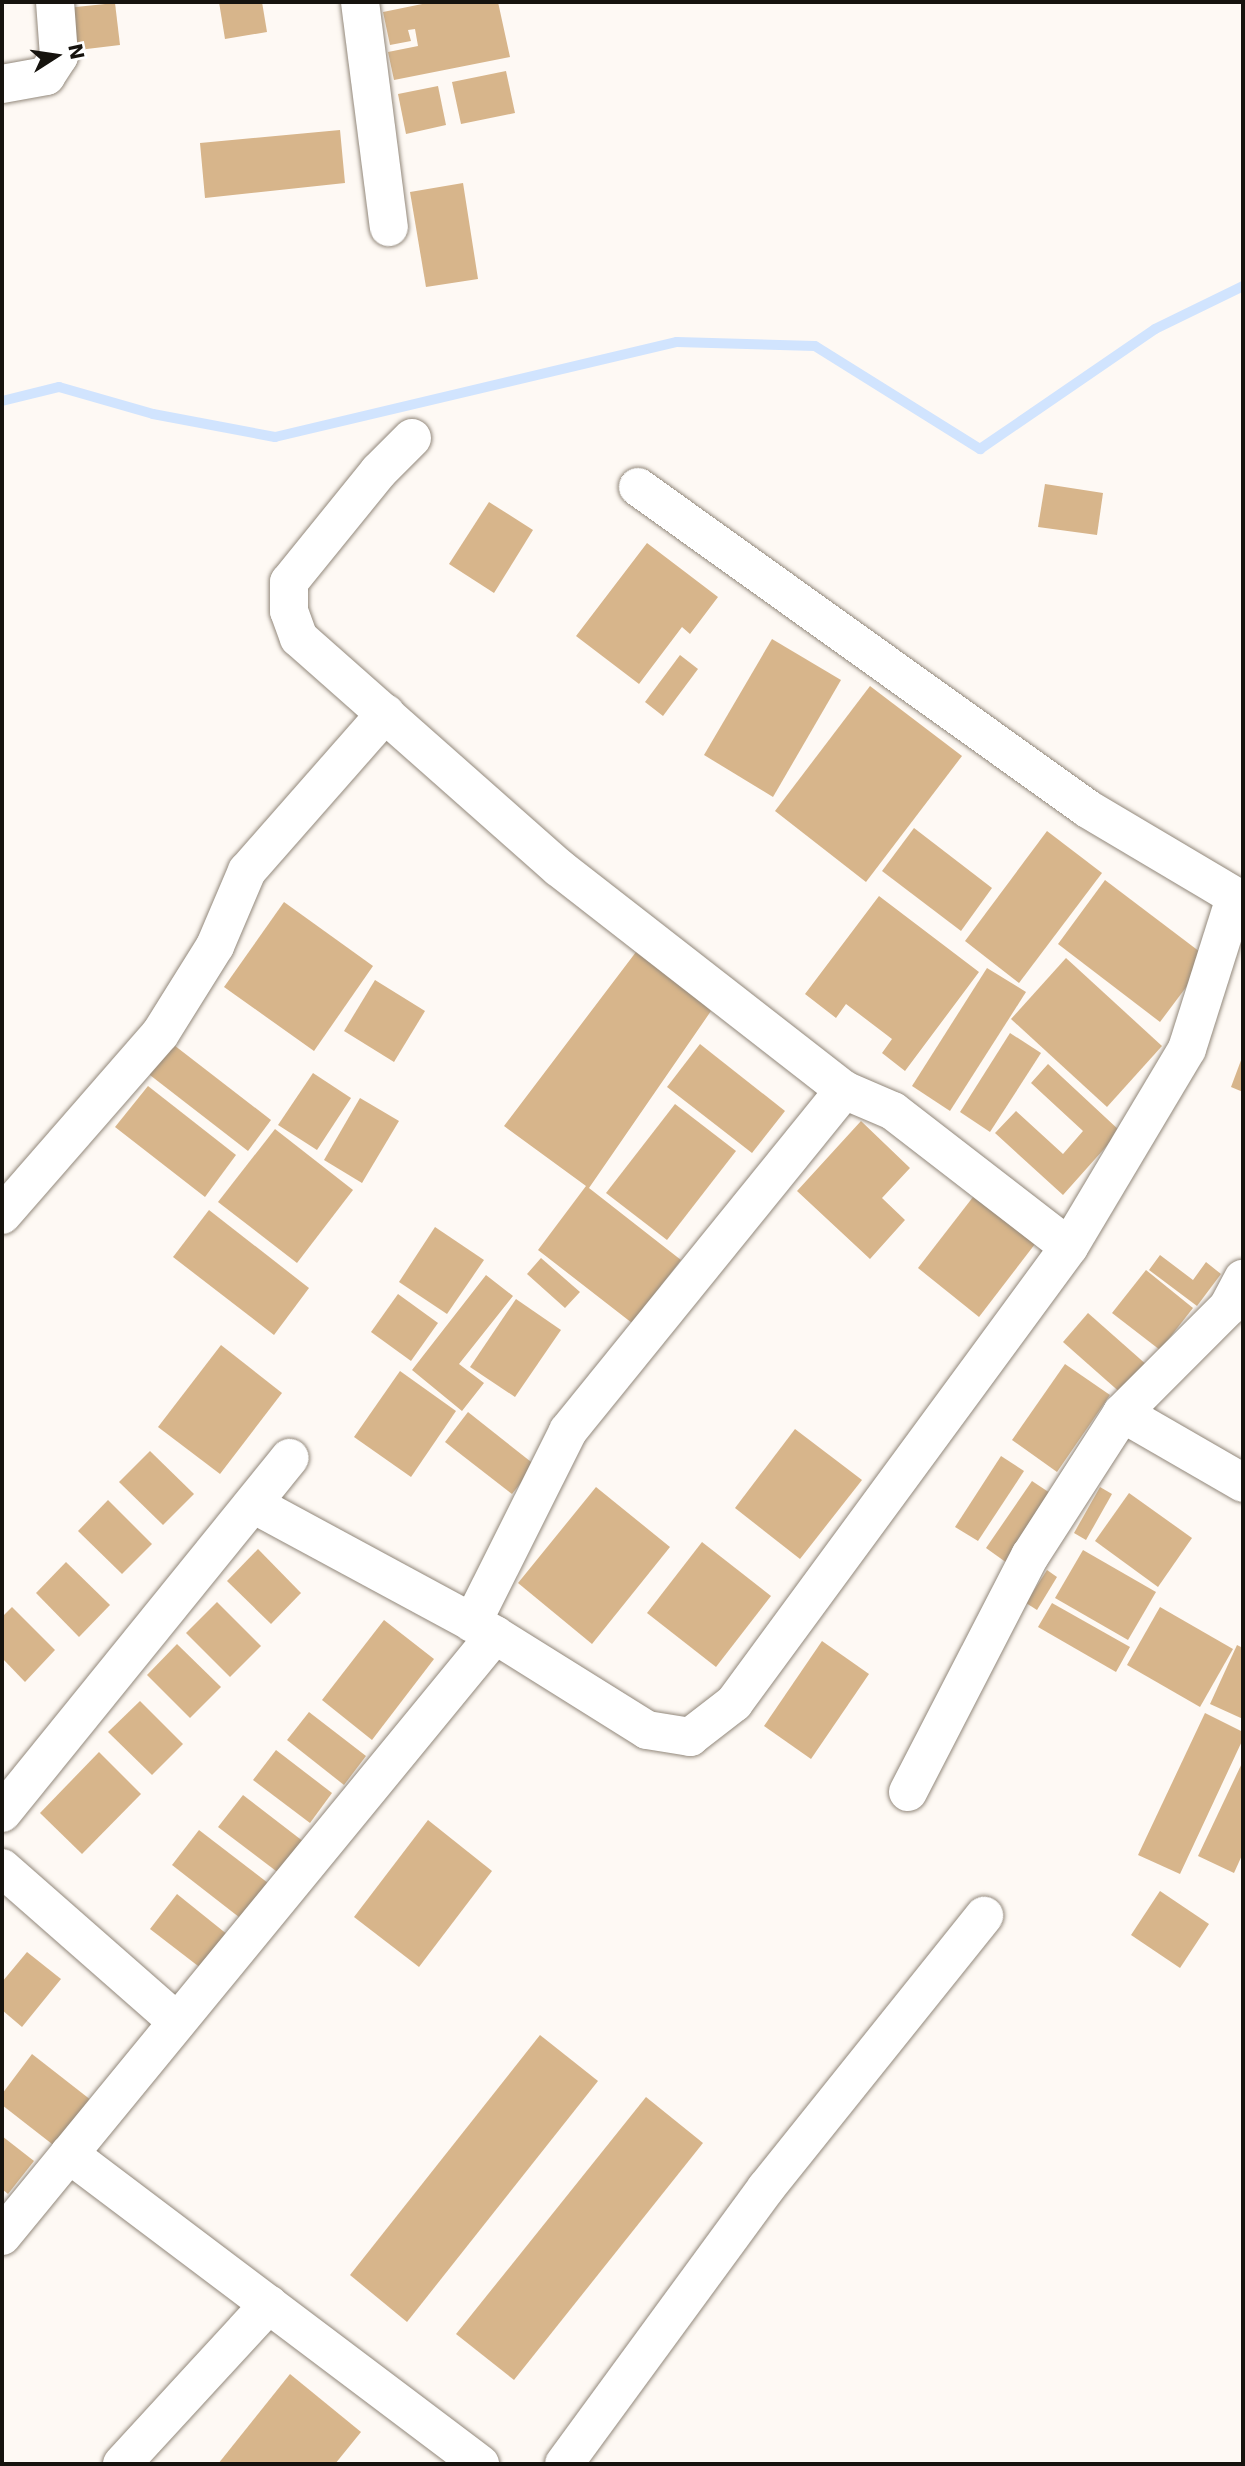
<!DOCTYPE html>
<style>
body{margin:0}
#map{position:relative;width:1245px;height:2466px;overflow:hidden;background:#fef9f4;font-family:"DejaVu Sans",sans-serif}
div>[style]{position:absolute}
.stream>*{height:10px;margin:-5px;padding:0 5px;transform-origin:5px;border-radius:5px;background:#d1e4fe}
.building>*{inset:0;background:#d7b58b}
.roads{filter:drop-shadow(0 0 2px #92887b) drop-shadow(0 0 2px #92887b)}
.minor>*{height:38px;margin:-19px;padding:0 19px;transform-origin:19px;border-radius:19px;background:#fff}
span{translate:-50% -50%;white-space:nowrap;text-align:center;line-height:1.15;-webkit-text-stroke:5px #fff;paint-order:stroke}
.frame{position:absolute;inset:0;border:4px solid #16130e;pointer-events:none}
.north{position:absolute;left:21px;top:21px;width:70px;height:70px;-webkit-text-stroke:5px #fff;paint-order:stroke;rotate:78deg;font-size:19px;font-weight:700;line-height:28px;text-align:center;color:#16130e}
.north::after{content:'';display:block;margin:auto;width:24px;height:32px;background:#16130e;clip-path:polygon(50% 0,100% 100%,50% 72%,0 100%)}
</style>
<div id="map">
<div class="stream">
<div style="left:2px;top:401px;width:59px;rotate:-13.8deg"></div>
<div style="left:59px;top:387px;width:98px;rotate:16deg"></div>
<div style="left:153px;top:414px;width:124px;rotate:10.7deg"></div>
<div style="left:275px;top:437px;width:413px;rotate:-13.3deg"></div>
<div style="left:677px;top:342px;width:138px;rotate:1.7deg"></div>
<div style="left:815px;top:346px;width:195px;rotate:32deg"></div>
<div style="left:980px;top:449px;width:212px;rotate:-34.4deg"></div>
<div style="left:1155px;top:329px;width:98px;rotate:-26deg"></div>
</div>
<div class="building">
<div style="clip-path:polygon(219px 2px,262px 2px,267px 32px,225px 39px)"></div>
<div style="clip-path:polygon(432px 2px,498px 2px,510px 57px,394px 80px,388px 52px,418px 46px,415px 29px,408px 30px,411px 41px,390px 45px,383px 12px)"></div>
<div style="clip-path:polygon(115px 3px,120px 45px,70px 51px,66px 8px)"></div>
<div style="clip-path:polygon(506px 71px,515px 113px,461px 124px,452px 82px)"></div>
<div style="clip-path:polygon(438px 86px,446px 125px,406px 134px,398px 94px)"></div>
<div style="clip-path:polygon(340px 130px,345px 183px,205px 198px,200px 143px)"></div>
<div style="clip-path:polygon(463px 183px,478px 279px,426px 287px,410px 192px)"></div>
<div style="clip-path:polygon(1045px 484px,1103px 493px,1097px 535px,1038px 527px)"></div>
<div style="clip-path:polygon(489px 502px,533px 530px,494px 593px,449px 564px)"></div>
<div style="clip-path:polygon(647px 543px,718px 597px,690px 634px,682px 627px,639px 684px,576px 636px)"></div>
<div style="clip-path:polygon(772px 639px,841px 680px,773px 797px,704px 755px)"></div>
<div style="clip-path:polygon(680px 655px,698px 669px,663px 716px,645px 702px)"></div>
<div style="clip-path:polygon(870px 686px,962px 756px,866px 882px,775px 811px)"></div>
<div style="clip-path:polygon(914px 828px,992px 888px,961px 931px,882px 871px)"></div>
<div style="clip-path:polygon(1047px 831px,1102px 873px,1019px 983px,965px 941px)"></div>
<div style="clip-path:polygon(1105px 880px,1208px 958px,1160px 1022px,1058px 944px)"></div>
<div style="clip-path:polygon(879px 896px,979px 972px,905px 1071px,882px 1053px,892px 1039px,846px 1004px,836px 1018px,805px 994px)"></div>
<div style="clip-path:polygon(284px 902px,373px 966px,314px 1051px,224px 987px)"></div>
<div style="clip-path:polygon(639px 948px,711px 1011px,589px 1188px,681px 1260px,632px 1323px,538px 1250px,586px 1186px,504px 1126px)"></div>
<div style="clip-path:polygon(1066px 958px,1162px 1046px,1107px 1107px,1011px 1019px)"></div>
<div style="clip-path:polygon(987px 968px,1026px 992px,950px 1111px,912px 1086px)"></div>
<div style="clip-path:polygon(375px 980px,425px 1011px,394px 1062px,344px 1031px)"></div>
<div style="clip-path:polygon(1010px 1033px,1041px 1053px,990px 1132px,960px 1112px)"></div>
<div style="clip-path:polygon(170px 1042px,271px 1120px,248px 1151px,146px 1072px)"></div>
<div style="clip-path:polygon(700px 1044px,785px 1111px,752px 1153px,667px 1087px)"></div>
<div style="clip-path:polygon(1243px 1055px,1243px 1092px,1231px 1087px)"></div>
<div style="clip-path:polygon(1048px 1064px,1120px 1131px,1063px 1195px,995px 1133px,1016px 1111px,1063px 1154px,1083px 1131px,1031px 1083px)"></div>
<div style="clip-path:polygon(313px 1073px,351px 1098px,317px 1150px,278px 1125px)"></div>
<div style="clip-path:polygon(148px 1086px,236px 1155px,205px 1197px,115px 1127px)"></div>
<div style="clip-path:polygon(360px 1098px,399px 1121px,362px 1183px,324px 1160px)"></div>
<div style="clip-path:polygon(675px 1104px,736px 1151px,667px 1240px,606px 1193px)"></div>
<div style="clip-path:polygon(861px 1121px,910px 1168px,882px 1198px,905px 1220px,870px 1259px,797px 1191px)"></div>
<div style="clip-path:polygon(275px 1129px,353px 1190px,297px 1263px,218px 1202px)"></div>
<div style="clip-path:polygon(973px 1197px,1035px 1244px,979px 1317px,918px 1268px)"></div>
<div style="clip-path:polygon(209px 1210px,309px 1288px,274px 1335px,173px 1257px)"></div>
<div style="clip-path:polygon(435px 1227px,484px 1260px,447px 1314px,399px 1282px)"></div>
<div style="clip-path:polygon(1160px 1255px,1193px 1280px,1206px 1262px,1221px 1274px,1197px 1306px,1149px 1270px)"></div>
<div style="clip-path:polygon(541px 1258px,580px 1292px,565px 1308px,527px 1274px)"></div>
<div style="clip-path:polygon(1146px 1270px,1193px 1308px,1160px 1350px,1112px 1313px)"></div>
<div style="clip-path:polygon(486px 1275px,513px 1296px,459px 1364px,484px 1383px,462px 1411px,412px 1370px)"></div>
<div style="clip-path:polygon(398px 1294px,438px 1323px,411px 1361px,371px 1332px)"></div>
<div style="clip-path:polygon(516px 1299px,561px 1330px,515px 1397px,470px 1367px)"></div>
<div style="clip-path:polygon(1088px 1313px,1148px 1366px,1123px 1395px,1063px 1342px)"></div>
<div style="clip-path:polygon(221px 1345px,282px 1393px,220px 1474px,158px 1427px)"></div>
<div style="clip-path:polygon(1065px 1364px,1110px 1395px,1057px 1472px,1012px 1440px)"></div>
<div style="clip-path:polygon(400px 1371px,456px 1411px,411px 1477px,354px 1437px)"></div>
<div style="clip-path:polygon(468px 1412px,535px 1465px,512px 1494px,445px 1442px)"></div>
<div style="clip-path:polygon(795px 1429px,862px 1480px,800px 1559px,735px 1508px)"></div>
<div style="clip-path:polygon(150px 1451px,194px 1494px,163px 1525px,119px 1482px)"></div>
<div style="clip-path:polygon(1001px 1456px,1024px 1471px,978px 1541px,955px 1527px)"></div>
<div style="clip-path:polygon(1032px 1481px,1053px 1495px,1007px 1563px,986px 1548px)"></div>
<div style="clip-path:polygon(596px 1487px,670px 1547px,592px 1644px,518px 1583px)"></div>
<div style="clip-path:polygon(1100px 1487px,1112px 1494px,1086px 1540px,1074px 1533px)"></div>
<div style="clip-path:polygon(1129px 1493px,1192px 1538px,1158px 1587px,1095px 1541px)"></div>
<div style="clip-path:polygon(108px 1500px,152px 1544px,122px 1574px,78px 1531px)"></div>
<div style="clip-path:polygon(702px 1542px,771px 1596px,716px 1667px,647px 1613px)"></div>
<div style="clip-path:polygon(258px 1549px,301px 1593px,271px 1624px,227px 1581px)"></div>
<div style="clip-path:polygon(1083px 1550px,1156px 1592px,1128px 1640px,1055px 1598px)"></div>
<div style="clip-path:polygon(66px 1562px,110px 1605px,79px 1637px,36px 1593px)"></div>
<div style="clip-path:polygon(1047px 1570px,1057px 1577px,1037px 1610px,1026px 1603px)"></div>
<div style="clip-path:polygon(217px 1602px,261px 1646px,230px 1677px,186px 1633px)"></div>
<div style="clip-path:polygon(1052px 1603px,1130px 1647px,1116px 1672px,1038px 1627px)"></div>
<div style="clip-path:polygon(12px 1607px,55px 1650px,25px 1682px,2px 1658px,2px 1617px)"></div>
<div style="clip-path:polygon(1160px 1607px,1233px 1649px,1200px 1707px,1127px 1665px)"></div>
<div style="clip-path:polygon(384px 1620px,434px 1659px,372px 1740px,322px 1700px)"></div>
<div style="clip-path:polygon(822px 1641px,869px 1674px,811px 1759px,764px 1726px)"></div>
<div style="clip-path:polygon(177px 1644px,221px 1687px,190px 1718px,147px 1675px)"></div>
<div style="clip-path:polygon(1237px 1645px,1243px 1648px,1243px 1719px,1210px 1704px)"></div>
<div style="clip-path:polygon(140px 1701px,183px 1744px,152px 1775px,108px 1732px)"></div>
<div style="clip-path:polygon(309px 1712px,366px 1756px,344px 1785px,287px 1740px)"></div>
<div style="clip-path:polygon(1205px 1713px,1243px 1732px,1243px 1739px,1180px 1874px,1138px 1855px)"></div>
<div style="clip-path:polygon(276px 1750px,332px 1793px,310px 1823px,253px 1780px)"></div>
<div style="clip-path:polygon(99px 1752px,141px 1794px,82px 1854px,40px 1813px)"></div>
<div style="clip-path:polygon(1243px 1761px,1243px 1853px,1234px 1873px,1198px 1856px)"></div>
<div style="clip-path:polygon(243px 1795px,304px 1842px,280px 1874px,218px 1827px)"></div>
<div style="clip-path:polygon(428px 1820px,492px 1871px,419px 1967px,354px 1917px)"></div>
<div style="clip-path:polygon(199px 1830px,272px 1886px,244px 1921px,172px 1865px)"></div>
<div style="clip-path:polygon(1160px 1891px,1209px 1924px,1180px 1968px,1131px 1935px)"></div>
<div style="clip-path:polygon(177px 1894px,228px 1935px,202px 1969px,150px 1929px)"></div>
<div style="clip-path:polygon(27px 1952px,61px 1979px,22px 2027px,2px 2010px,2px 1982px)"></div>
<div style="clip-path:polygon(540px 2035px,598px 2081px,407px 2322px,350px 2275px)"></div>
<div style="clip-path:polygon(32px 2054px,96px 2104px,61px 2151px,2px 2105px,2px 2094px)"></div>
<div style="clip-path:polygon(646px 2097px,703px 2143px,514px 2380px,456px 2334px)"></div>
<div style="clip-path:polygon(2px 2136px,34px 2161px,8px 2194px,2px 2189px)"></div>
<div style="clip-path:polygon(290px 2374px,361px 2432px,335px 2464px,218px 2464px)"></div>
</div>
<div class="roads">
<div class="minor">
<div style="left:360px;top:2px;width:227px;rotate:82.7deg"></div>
<div style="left:2px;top:84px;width:45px;rotate:-10.3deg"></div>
<div style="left:46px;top:76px;width:24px;rotate:-57deg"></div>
<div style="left:59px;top:56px;width:54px;rotate:-94.2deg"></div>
<div style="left:412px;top:438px;width:47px;rotate:135deg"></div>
<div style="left:379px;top:471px;width:143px;rotate:129deg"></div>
<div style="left:289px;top:582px;width:29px;rotate:90deg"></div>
<div style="left:289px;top:611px;width:29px;rotate:70deg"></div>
<div style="left:299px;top:638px;width:347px;rotate:41.5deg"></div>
<div style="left:559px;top:868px;width:361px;rotate:37.9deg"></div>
<div style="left:638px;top:487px;width:553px;rotate:35.59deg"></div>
<div style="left:1088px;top:809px;width:180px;rotate:30.7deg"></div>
<div style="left:2px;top:1215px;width:240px;rotate:-48.9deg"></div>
<div style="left:160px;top:1034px;width:104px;rotate:-58deg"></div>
<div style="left:215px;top:946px;width:82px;rotate:-66.9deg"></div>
<div style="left:247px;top:871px;width:210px;rotate:-48.7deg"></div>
<div style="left:1122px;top:1413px;width:140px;rotate:30deg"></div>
<div style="left:255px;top:1505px;width:273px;rotate:28.4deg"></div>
<div style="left:495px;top:1635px;width:179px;rotate:32deg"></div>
<div style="left:647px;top:1730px;width:44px;rotate:9.2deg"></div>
<div style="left:690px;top:1737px;width:56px;rotate:-37.7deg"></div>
<div style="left:734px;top:1703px;width:566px;rotate:-53.7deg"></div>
<div style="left:1069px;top:1247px;width:230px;rotate:-59.2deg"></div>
<div style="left:1187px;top:1049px;width:158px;rotate:-72.4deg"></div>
<div style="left:472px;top:1623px;width:215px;rotate:-63.4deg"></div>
<div style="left:568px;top:1431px;width:439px;rotate:-51deg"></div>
<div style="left:844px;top:1090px;width:53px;rotate:23.2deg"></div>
<div style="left:893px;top:1111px;width:222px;rotate:37.7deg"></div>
<div style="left:908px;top:1792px;width:266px;rotate:-62.7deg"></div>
<div style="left:1030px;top:1556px;width:170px;rotate:-57.2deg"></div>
<div style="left:1122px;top:1413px;width:150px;rotate:-45deg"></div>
<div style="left:1228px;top:1307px;width:32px;rotate:-62deg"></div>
<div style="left:2px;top:1813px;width:457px;rotate:-51deg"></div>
<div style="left:2px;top:1868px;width:233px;rotate:41.3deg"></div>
<div style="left:69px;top:2154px;width:515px;rotate:37.03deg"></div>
<div style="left:2px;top:2236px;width:777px;rotate:-50.64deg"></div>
<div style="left:122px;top:2464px;width:217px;rotate:-47.4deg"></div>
<div style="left:564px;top:2464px;width:342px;rotate:-53.8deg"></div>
<div style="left:766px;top:2188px;width:349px;rotate:-51.3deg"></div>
</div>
</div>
<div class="frame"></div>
<div class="north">N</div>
</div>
